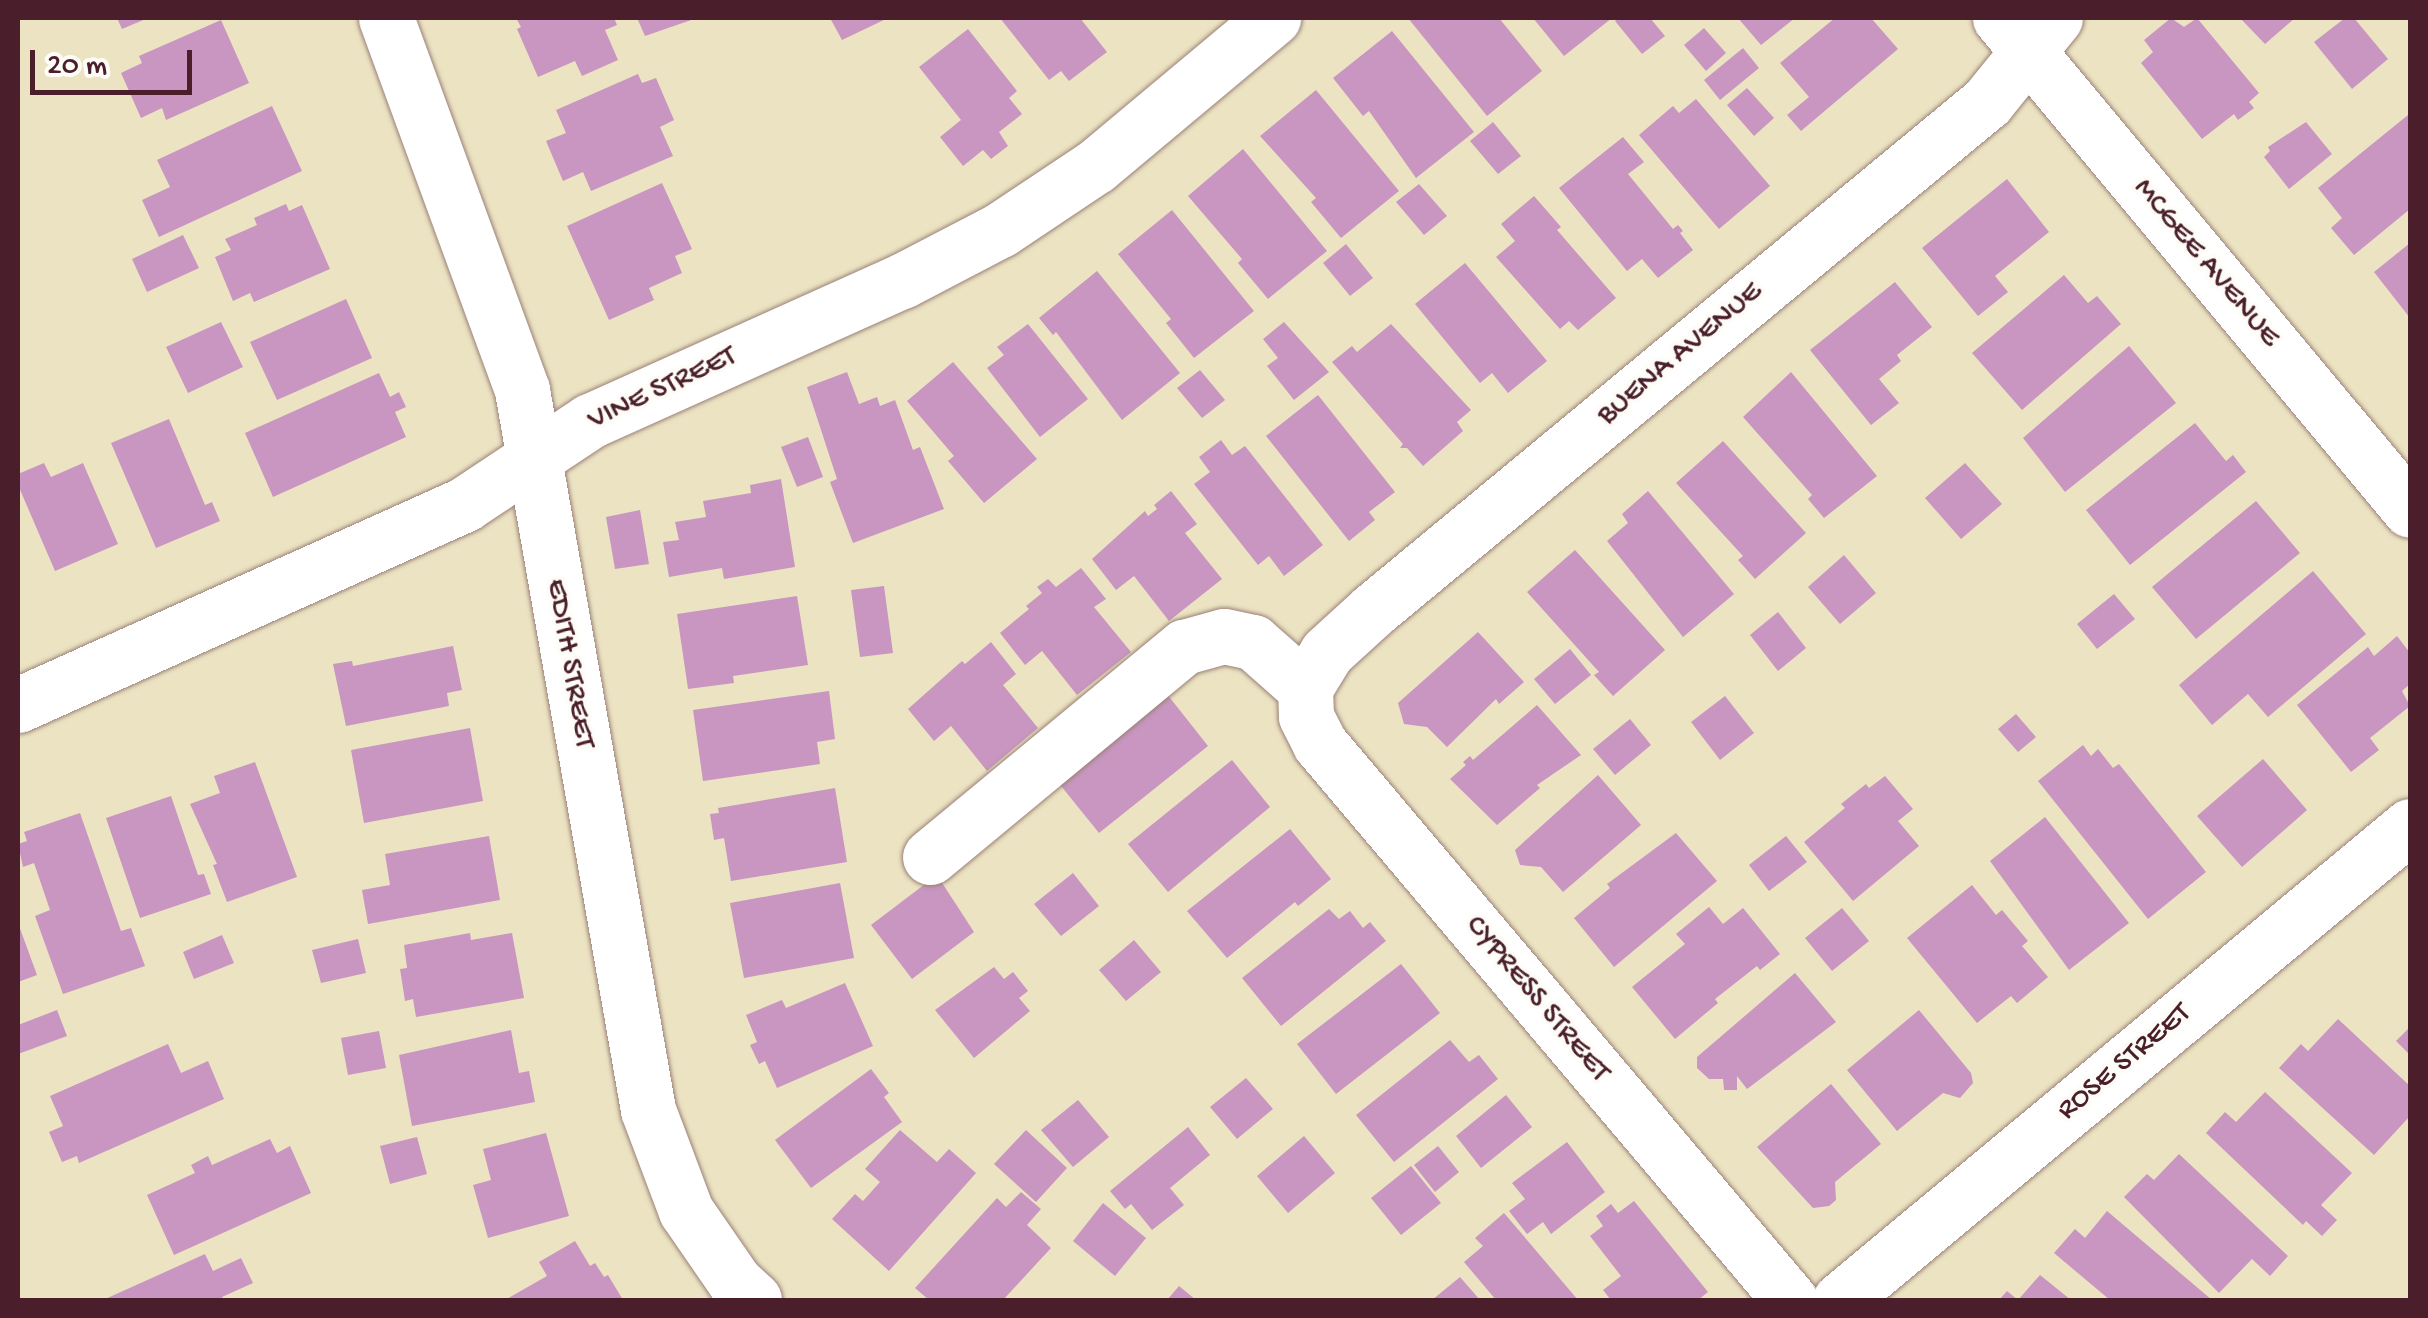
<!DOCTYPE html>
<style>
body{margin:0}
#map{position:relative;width:2428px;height:1318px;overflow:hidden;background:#ece3c3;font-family:"Gochi Hand",sans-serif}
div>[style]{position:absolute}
.building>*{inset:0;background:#c896c0}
.roads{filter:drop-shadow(0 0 2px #9b8177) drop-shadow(0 0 2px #9b8177)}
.minor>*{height:55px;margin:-27.5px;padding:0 27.5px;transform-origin:27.5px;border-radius:27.5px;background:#fff}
span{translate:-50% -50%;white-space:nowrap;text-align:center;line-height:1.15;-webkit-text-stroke:8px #fdfcf7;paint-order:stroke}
.street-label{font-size:30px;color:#4a1f2b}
.frame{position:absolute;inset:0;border:20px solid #4a1f2b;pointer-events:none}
.scale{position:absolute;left:30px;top:50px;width:162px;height:45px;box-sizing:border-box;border:5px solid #4a1f2b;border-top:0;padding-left:12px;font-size:30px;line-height:35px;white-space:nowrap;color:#4a1f2b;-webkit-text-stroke:8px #fdfcf7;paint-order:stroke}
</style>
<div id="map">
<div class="building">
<div style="clip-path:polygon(117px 18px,148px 18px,122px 29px)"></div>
<div style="clip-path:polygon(516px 18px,614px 18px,617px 25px,605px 30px,618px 60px,582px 76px,575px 61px,538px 77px,517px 29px,521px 27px)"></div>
<div style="clip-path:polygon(637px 18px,697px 18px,645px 36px)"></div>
<div style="clip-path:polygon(830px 18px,888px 18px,842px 40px)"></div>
<div style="clip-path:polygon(1000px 18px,1080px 18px,1107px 52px,1069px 81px,1061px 71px,1049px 80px)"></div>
<div style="clip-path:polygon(1408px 18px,1499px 18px,1542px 71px,1487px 116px)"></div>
<div style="clip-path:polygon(1533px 18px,1612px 18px,1564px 56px)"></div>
<div style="clip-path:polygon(1620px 18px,1650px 18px,1665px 36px,1642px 54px,1615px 21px)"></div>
<div style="clip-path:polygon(1738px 18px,1795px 18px,1761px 45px)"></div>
<div style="clip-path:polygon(1835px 18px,1871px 18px,1898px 49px,1801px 131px,1787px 115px,1809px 97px,1780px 63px)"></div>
<div style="clip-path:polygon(2171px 18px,2184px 27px,2197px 18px,2259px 93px,2249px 102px,2254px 108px,2238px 120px,2234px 114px,2202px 139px,2141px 63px,2153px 52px,2144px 40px)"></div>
<div style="clip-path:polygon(2240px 18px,2295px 18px,2265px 44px)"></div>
<div style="clip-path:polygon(2345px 18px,2354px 18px,2388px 59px,2352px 89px,2314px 42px)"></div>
<div style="clip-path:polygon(221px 20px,249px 83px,166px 120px,162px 108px,141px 118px,121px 73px,142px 63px,139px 56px)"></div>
<div style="clip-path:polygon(1704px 28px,1726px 53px,1706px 71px,1684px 45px)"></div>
<div style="clip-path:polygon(968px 29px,1017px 91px,1009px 98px,1022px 114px,999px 132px,1008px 146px,991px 159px,983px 150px,963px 166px,940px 137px,961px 120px,919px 67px)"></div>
<div style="clip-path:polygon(1392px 31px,1474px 132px,1416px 178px,1369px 111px,1363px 116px,1333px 78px)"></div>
<div style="clip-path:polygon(1743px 48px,1759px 68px,1720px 100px,1704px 80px)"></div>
<div style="clip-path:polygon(638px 74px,642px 83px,656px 78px,674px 120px,660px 127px,673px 156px,591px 191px,583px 172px,563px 181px,546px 141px,566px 133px,556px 110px)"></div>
<div style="clip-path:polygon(1747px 88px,1774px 118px,1754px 136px,1727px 105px)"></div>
<div style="clip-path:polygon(1316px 90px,1399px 191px,1341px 238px,1311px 202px,1316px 198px,1260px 136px)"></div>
<div style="clip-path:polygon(1696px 99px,1770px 186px,1719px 229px,1639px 135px,1673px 106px,1679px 113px)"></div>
<div style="clip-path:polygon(272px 106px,302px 171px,159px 237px,142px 200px,170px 187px,157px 160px)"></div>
<div style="clip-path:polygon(2408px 115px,2410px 209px,2354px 255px,2331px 228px,2342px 218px,2318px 188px)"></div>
<div style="clip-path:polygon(1493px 122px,1521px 156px,1498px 174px,1470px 141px)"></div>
<div style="clip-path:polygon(2306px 122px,2332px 154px,2289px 189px,2264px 157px,2270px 151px,2268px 147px)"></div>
<div style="clip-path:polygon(1623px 137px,1644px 162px,1628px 174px,1673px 229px,1678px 225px,1683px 231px,1680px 233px,1693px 250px,1658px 278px,1642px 259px,1627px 271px,1559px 188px)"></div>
<div style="clip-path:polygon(1243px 149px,1327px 251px,1268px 299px,1238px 263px,1242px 259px,1188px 196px)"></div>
<div style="clip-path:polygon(2007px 179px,2049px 232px,1995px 276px,2008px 292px,1978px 316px,1922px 248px)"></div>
<div style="clip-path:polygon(662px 183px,692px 249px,675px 256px,682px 273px,649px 288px,654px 300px,609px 320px,567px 226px)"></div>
<div style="clip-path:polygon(1419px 184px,1447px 216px,1424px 235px,1396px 202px)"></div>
<div style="clip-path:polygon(1534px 196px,1561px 227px,1557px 230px,1616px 298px,1578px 330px,1569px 321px,1560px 329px,1496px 257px,1515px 241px,1501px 224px)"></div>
<div style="clip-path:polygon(286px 204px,289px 211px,302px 205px,330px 269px,254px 302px,250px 293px,233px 301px,215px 257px,231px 250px,225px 239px,257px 225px,254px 218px)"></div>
<div style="clip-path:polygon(1172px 210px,1254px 311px,1194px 358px,1166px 323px,1171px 319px,1118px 254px)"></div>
<div style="clip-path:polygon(183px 235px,199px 268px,147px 292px,132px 259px)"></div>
<div style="clip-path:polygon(2410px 243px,2410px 318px,2374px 272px)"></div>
<div style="clip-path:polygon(1346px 244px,1373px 278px,1350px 296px,1323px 263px)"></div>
<div style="clip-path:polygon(1465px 263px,1547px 361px,1508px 393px,1492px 373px,1480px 383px,1415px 304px)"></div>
<div style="clip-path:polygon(1097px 271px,1180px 373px,1122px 420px,1056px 332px,1053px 335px,1039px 318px)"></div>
<div style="clip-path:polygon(2064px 275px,2088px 303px,2097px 296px,2121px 324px,2022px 410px,1972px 353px)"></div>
<div style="clip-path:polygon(1895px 282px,1932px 327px,1897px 355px,1901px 361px,1879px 379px,1899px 403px,1871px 425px,1810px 350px)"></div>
<div style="clip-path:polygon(346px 299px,372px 358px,277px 400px,250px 342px)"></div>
<div style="clip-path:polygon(221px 322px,243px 367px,188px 393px,166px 347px)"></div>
<div style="clip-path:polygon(1284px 322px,1329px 372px,1294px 400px,1267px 366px,1278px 358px,1263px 339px)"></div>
<div style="clip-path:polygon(1028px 324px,1088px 399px,1040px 437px,987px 368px,1004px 355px,997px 347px)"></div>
<div style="clip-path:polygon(1391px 324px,1471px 410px,1457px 422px,1463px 431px,1423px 466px,1407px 448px,1400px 448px,1403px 444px,1332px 362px,1352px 346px,1357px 352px)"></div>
<div style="clip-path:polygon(2129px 346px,2176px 403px,2065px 492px,2023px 438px)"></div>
<div style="clip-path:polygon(953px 362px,1037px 459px,984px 503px,948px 461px,954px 456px,907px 401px)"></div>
<div style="clip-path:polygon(1200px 370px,1225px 400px,1202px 418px,1177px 388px)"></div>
<div style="clip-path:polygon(847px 372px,859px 404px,877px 397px,880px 406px,895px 400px,913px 450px,920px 447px,944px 509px,853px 543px,830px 482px,837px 479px,807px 387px)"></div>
<div style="clip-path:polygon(1791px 372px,1877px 476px,1824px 518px,1808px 499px,1812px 495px,1743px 417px)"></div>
<div style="clip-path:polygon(379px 373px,390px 397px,399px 392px,406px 407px,395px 412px,406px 437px,273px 497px,245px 433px)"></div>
<div style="clip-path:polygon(1318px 395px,1395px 492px,1369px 512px,1375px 520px,1349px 541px,1266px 436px)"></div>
<div style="clip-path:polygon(169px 419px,205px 505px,212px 502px,220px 521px,156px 548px,111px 443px)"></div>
<div style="clip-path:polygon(2195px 423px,2226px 461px,2233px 455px,2246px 472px,2130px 565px,2086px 510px)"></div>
<div style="clip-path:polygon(808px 437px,823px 477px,797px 487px,781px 447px)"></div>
<div style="clip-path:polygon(1221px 440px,1232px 455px,1245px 446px,1323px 545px,1284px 576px,1269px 556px,1258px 565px,1194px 484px,1210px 472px,1199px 457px)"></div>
<div style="clip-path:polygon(1723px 441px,1806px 533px,1755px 579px,1738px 560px,1743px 556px,1676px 483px)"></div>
<div style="clip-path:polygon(44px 463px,51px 477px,83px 463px,118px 544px,55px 571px,18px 485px,18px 474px)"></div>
<div style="clip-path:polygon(1965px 463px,2002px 504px,1961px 539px,1925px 498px)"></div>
<div style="clip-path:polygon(781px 479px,795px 567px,724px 579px,722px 568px,669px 577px,663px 542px,679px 540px,675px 522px,706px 517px,703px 501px,751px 493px,750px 485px)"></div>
<div style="clip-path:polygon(1171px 491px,1197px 524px,1185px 533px,1222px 579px,1169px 621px,1134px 576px,1116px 590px,1092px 559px,1145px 511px,1148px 516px,1157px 509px,1154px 505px)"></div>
<div style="clip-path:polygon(1648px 491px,1734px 594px,1683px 637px,1607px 541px,1628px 523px,1622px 514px)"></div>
<div style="clip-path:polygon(2256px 501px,2300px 553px,2196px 639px,2152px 587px)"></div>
<div style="clip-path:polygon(640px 510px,649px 564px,615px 569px,606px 517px)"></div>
<div style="clip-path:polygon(1575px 550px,1665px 650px,1613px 696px,1594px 675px,1599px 672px,1527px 592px)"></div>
<div style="clip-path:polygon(1844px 555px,1876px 593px,1840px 624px,1808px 587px)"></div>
<div style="clip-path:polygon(1081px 568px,1106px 599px,1094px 607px,1131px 652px,1077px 695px,1042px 651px,1025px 665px,1000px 633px,1029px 609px,1026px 606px,1042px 593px,1037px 587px,1048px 579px,1056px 587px)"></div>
<div style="clip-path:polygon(2313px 571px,2366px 634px,2268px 717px,2248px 694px,2212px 725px,2179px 685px)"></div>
<div style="clip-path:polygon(884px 586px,893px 653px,860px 657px,851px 590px)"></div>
<div style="clip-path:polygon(2114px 594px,2135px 619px,2097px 649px,2077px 624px)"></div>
<div style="clip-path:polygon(797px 596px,808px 665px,733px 676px,734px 683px,688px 689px,677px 614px)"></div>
<div style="clip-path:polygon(1778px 612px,1806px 648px,1778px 671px,1750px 635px)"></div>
<div style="clip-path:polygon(1478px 632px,1524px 682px,1499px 704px,1496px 699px,1447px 747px,1427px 727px,1404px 724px,1398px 703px)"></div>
<div style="clip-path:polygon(2397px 636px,2410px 653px,2410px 684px,2402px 691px,2410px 706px,2370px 738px,2379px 750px,2351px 772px,2297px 705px,2368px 647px,2374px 656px)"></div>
<div style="clip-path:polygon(991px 642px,1016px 674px,1003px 685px,1038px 728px,987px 771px,951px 726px,934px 741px,908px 709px,962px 661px,965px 664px)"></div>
<div style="clip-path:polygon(453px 646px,462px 690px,447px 693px,449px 706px,346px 726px,333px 664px,352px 661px,353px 666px)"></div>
<div style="clip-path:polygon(1570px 649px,1591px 675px,1555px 704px,1534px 679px)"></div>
<div style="clip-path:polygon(1163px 689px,1208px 746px,1099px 833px,1053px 776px)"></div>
<div style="clip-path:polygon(829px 691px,835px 739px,817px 742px,820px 764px,703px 781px,693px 710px)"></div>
<div style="clip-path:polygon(1725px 696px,1754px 733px,1720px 760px,1691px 722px)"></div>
<div style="clip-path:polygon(1537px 705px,1581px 755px,1537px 785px,1540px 788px,1497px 825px,1450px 779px,1466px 765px,1463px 762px,1470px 756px,1473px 760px)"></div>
<div style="clip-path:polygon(2016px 714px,2036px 737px,2018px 752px,1998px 729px)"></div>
<div style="clip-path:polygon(1630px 719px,1651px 745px,1615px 775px,1593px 749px)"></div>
<div style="clip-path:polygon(470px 728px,483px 801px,364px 823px,351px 750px)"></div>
<div style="clip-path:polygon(2083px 745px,2091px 756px,2098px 749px,2113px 768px,2119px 764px,2206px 872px,2148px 919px,2038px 781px)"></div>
<div style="clip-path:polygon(2263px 759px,2307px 810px,2242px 867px,2197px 816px)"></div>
<div style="clip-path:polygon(1232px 760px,1270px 807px,1168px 892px,1128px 844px)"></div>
<div style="clip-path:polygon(255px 762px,297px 877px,227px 902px,213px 865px,217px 864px,190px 804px,220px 793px,214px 776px)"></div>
<div style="clip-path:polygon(1598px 775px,1641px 825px,1563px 892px,1541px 867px,1520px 865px,1515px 850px)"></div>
<div style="clip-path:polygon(1885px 776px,1913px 809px,1898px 821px,1919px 846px,1853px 901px,1804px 842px,1845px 808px,1841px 804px,1866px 784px,1869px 788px)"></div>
<div style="clip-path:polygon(835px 788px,847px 862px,731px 881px,724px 838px,714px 840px,710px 814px,719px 813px,718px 808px)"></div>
<div style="clip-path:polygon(171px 796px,198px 875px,204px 874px,211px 894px,140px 918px,106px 818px)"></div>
<div style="clip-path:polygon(80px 813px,121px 931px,131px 928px,145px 966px,63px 994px,35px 916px,50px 910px,34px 863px,23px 867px,18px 844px,27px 841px,24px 832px)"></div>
<div style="clip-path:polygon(2045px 817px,2129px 923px,2069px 970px,1990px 861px)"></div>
<div style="clip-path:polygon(1290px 829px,1331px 879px,1298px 906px,1295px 902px,1227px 958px,1187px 911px)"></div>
<div style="clip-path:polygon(1676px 833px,1717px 881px,1614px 967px,1574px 918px,1610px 888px,1607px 884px)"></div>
<div style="clip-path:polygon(489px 836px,500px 900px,368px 924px,362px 890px,390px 885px,385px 854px)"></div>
<div style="clip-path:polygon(1786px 836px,1807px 862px,1769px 891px,1749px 865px)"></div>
<div style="clip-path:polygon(1073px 873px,1099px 906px,1061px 936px,1034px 904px)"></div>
<div style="clip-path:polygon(937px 875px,974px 932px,912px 979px,871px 925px)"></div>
<div style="clip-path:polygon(840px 883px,854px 958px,744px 978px,730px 903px)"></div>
<div style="clip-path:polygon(1972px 885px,1996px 915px,2002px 910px,2028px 941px,2022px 946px,2048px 977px,2017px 1003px,2011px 996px,1977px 1023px,1907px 938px)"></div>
<div style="clip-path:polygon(1709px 907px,1723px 924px,1743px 908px,1780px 954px,1760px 970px,1757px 966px,1715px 999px,1718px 1003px,1675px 1039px,1632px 987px,1685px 944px,1676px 934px)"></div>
<div style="clip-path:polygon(1842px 908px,1869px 941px,1832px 971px,1805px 938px)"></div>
<div style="clip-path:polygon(1329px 909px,1339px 919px,1350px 911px,1363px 928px,1370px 922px,1386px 941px,1281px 1026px,1242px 978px)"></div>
<div style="clip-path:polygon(18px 923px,37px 975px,18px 982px)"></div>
<div style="clip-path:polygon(470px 933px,471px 940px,512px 933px,524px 998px,416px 1017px,413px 999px,405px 1001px,400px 969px,407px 968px,404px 945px)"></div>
<div style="clip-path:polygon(222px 935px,234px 963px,194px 979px,183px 952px)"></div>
<div style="clip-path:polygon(358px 939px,366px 973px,321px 983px,312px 950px)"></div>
<div style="clip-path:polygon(1134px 940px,1161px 972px,1126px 1001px,1099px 970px)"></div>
<div style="clip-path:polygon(1401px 964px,1440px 1013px,1336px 1094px,1297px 1044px)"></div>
<div style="clip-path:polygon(994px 967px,1004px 979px,1013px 972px,1028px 991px,1019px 998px,1030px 1011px,974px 1058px,935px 1010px)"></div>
<div style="clip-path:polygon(1795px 973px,1836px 1022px,1747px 1089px,1737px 1076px,1737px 1090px,1724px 1090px,1723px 1079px,1709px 1079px,1697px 1068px,1697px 1057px)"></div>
<div style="clip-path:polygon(845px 983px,873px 1046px,777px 1088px,765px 1061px,759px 1064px,750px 1045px,757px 1042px,746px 1015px,782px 1000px,786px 1008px)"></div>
<div style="clip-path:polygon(57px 1010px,67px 1036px,18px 1054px,18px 1025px)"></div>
<div style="clip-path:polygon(1919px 1010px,1971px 1073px,1973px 1083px,1960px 1098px,1943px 1093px,1897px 1131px,1847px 1070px)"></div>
<div style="clip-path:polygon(2338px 1019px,2410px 1086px,2410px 1116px,2374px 1155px,2279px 1068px,2301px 1044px,2308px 1051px)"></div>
<div style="clip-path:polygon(2410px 1027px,2410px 1055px,2396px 1041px)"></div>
<div style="clip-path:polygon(511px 1030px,519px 1073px,529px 1071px,535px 1102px,412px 1126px,399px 1055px)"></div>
<div style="clip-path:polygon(379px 1031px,386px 1068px,348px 1075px,341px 1038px)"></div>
<div style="clip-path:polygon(1450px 1040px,1469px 1062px,1479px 1055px,1498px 1079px,1394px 1162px,1356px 1115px)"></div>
<div style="clip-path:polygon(168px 1044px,181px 1073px,208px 1061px,224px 1099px,79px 1163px,77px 1156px,62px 1162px,49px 1132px,63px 1126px,50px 1096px)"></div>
<div style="clip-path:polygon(871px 1069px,889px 1093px,884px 1097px,902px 1122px,811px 1188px,775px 1140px)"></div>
<div style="clip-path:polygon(1246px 1078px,1273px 1109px,1237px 1139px,1210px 1107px)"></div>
<div style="clip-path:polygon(1831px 1084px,1881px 1144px,1835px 1182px,1836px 1200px,1829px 1206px,1813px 1208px,1757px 1147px)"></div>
<div style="clip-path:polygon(2265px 1092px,2352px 1173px,2321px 1205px,2337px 1220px,2322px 1236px,2306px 1221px,2303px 1225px,2206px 1133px,2225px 1112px,2236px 1122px)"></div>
<div style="clip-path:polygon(1506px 1095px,1532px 1127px,1481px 1168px,1456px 1136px)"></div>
<div style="clip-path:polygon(1078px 1100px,1109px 1137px,1073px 1167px,1041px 1130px)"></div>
<div style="clip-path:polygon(1188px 1127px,1210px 1155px,1170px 1188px,1184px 1205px,1152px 1230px,1131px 1204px,1125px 1209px,1110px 1191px)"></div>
<div style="clip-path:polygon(900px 1130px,937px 1162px,949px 1149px,976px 1173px,889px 1271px,832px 1219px,855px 1194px,863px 1201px,880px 1182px,865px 1169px)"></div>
<div style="clip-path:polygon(1026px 1130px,1067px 1168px,1036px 1202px,994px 1164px)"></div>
<div style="clip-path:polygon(546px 1133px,569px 1216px,488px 1238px,473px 1185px,491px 1180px,483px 1149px)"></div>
<div style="clip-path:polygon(1304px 1136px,1335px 1173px,1288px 1213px,1257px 1176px)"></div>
<div style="clip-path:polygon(417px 1137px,427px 1174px,390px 1184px,380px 1146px)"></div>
<div style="clip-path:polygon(270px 1139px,277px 1153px,290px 1146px,311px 1193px,174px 1255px,147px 1195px,195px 1173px,191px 1165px,208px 1156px,212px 1165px)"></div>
<div style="clip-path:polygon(1567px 1142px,1605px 1192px,1551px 1234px,1543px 1222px,1527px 1234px,1509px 1211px,1525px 1199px,1512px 1183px)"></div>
<div style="clip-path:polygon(1438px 1146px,1459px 1172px,1435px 1192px,1414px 1165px)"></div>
<div style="clip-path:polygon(2179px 1154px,2288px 1256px,2270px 1276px,2252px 1259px,2219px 1293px,2124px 1197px,2147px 1174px,2154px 1180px)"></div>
<div style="clip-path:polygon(1411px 1166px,1441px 1203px,1401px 1235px,1371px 1198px)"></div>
<div style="clip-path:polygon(1021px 1192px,1041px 1209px,1027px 1225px,1051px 1248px,1003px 1300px,929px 1300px,915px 1288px,997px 1198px,1006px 1207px)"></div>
<div style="clip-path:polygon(1634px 1201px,1708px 1292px,1698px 1300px,1611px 1300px,1603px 1290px,1621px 1276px,1590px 1236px,1603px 1226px,1596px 1216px,1611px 1204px,1618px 1213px)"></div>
<div style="clip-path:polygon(1103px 1203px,1146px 1238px,1115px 1276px,1073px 1241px)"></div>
<div style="clip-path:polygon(2107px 1211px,2212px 1300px,2110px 1300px,2054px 1253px,2075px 1229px,2085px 1238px)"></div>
<div style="clip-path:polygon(1504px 1213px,1578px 1300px,1496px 1300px,1464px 1262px,1483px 1246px,1475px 1238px)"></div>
<div style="clip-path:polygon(575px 1241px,590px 1266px,595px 1263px,604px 1277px,608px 1275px,623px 1300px,505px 1300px,547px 1276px,539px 1262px)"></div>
<div style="clip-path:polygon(205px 1254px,213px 1271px,241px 1258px,253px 1283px,222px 1297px,224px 1300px,103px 1300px)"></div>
<div style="clip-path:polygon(2040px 1275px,2071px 1300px,1999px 1300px,2007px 1291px,2018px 1300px)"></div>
<div style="clip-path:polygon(1460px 1277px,1480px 1300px,1432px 1300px)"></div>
<div style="clip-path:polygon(1179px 1286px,1196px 1300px,1167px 1300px)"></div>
</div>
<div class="roads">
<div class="minor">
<div style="left:386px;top:18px;width:396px;rotate:69.9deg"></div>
<div style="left:522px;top:390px;width:731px;rotate:80.07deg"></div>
<div style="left:648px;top:1110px;width:108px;rotate:69.4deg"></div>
<div style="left:686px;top:1211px;width:86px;rotate:55.4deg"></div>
<div style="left:735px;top:1282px;width:26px;rotate:43deg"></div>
<div style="left:2000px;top:18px;width:640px;rotate:50.19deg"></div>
<div style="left:18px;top:705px;width:490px;rotate:-24.2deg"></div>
<div style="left:465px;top:504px;width:150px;rotate:-33.6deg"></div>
<div style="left:590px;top:421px;width:342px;rotate:-24.2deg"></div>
<div style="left:902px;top:281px;width:110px;rotate:-27.5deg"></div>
<div style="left:1000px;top:230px;width:115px;rotate:-33.7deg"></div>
<div style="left:1096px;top:166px;width:231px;rotate:-39.9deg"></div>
<div style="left:930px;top:857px;width:330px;rotate:-39.6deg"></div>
<div style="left:1184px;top:647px;width:41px;rotate:-15.4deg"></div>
<div style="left:1224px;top:636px;width:30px;rotate:12deg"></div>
<div style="left:1253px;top:642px;width:69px;rotate:41.5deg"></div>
<div style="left:1790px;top:1300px;width:728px;rotate:-130.21deg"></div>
<div style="left:1320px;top:744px;width:31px;rotate:-117deg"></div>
<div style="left:1306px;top:716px;width:28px;rotate:-92deg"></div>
<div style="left:1305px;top:688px;width:42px;rotate:-58.6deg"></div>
<div style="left:1327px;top:652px;width:62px;rotate:-42.4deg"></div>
<div style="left:1373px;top:610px;width:797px;rotate:-39.6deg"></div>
<div style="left:1987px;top:102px;width:108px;rotate:-51deg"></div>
<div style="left:1840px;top:1300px;width:741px;rotate:-39.75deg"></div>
</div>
</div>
<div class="street-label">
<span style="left:2205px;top:264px;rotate:50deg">MCGEE AVENUE</span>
<span style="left:1681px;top:355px;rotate:-40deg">BUENA AVENUE</span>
<span style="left:663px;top:390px;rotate:-25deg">VINE STREET</span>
<span style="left:568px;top:664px;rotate:80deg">EDITH STREET</span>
<span style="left:1536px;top:1000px;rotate:50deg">CYPRESS STREET</span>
<span style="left:2125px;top:1063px;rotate:-40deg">ROSE STREET</span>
</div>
<div class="frame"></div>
<div class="scale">20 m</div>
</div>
